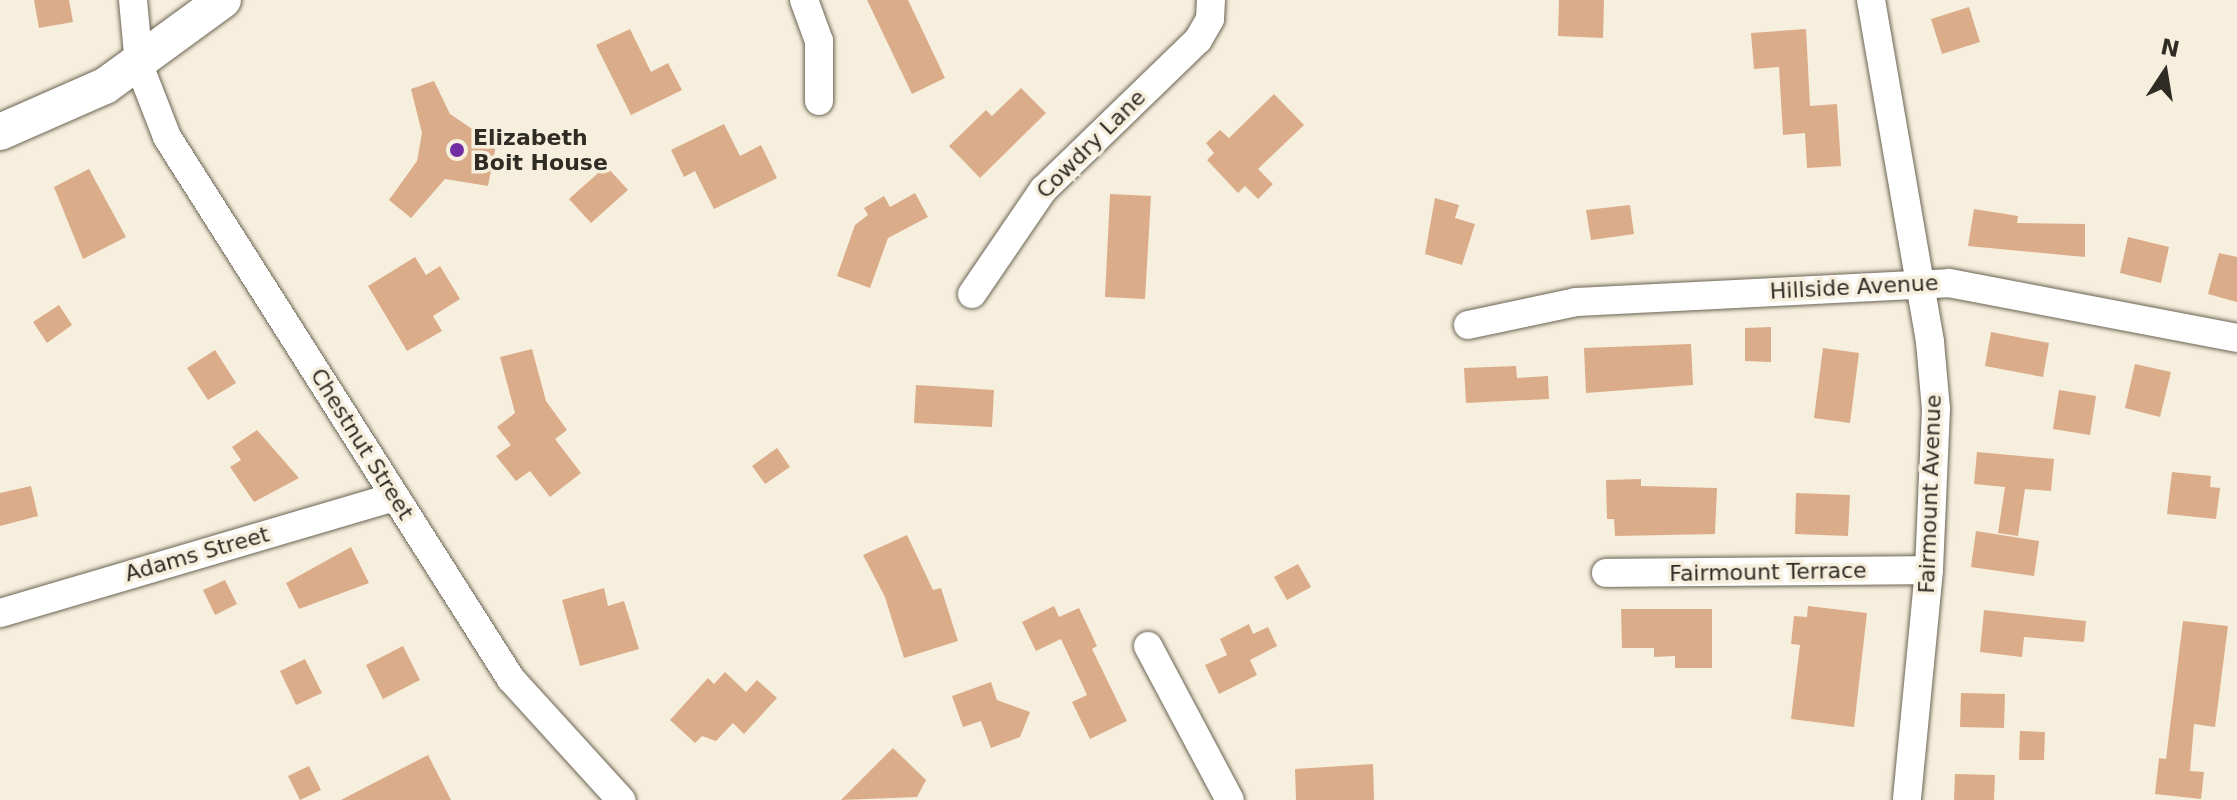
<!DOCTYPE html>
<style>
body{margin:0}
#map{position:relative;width:2237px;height:800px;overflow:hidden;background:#f7efdd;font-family:"DejaVu Sans",sans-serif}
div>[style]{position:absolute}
.building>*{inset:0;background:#dbac89}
.roads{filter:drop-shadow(0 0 2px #6b6454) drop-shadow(0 0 2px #6b6454)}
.minor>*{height:28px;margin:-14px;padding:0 14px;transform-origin:14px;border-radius:14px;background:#fff}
.major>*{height:36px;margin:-18px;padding:0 18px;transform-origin:18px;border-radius:18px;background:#fff}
.dots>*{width:22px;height:22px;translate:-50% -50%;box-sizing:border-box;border:4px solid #f7efdd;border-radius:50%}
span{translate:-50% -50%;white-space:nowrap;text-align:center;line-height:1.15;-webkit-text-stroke:7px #f7efdd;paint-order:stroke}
.poi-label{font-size:22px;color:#2f2c25;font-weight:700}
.left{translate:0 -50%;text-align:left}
.street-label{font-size:22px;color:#2f2c25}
.north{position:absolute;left:2125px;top:32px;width:80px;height:80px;-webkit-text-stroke:6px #f7efdd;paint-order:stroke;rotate:12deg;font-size:22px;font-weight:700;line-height:32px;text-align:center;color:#2f2c25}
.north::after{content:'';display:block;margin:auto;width:28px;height:36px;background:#2f2c25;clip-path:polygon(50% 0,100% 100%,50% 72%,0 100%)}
</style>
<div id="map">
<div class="building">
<div style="clip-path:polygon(34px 0,69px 0,73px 22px,39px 28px)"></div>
<div style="clip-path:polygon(867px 0,908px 0,945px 78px,912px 94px)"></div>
<div style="clip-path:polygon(1559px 0,1604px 0,1603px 38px,1558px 36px)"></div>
<div style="clip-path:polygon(1969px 7px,1980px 42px,1942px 54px,1931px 19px)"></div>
<div style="clip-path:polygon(630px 29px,651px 72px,668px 63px,682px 90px,631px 115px,596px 45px)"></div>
<div style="clip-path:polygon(1806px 29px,1810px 106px,1837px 104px,1841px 166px,1807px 168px,1805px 133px,1783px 135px,1779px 67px,1754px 69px,1751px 33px)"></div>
<div style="clip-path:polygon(434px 81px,450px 114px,496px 145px,488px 186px,445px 179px,411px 218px,389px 200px,417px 161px,422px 133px,411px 89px)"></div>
<div style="clip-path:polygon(1021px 88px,1046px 113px,980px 178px,949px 146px,986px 110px,992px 116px)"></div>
<div style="clip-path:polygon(1274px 94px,1304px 125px,1258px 169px,1273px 184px,1258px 199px,1245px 186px,1238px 193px,1207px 160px,1214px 153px,1206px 143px,1220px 130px,1229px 138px)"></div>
<div style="clip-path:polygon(724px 124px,740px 156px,761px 145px,777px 178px,714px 209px,695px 171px,684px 177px,671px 150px)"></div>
<div style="clip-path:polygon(606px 166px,628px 190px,591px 223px,569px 199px)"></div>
<div style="clip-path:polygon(89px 169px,126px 237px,83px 259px,54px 187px)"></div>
<div style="clip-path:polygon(915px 193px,928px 217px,888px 238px,870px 288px,837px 276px,855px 225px,868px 215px,864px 208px,884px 196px,890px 207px)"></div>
<div style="clip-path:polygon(1110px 194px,1151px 196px,1145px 299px,1105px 297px)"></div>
<div style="clip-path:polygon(1435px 198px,1459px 205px,1455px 218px,1475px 224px,1462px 265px,1425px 254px)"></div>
<div style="clip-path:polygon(1630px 205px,1634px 234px,1591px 240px,1586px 210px)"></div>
<div style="clip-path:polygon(1974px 209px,2018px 216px,2017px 223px,2085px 224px,2085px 257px,1968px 246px)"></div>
<div style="clip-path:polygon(2128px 237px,2169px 247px,2161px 283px,2120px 273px)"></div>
<div style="clip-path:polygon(2219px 253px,2237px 257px,2237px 302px,2208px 294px)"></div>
<div style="clip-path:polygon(415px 257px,426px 275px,440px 266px,460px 299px,433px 316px,442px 331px,407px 351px,368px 286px)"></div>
<div style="clip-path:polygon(59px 305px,72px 325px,47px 343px,33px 322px)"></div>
<div style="clip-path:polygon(1771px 327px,1771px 362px,1745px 361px,1745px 328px)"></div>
<div style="clip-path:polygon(1991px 332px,2049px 343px,2043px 377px,1985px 366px)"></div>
<div style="clip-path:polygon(1691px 344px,1693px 385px,1586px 393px,1584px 348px)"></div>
<div style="clip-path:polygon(1823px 348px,1859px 353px,1850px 423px,1814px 418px)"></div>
<div style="clip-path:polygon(532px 349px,546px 401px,567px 430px,555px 439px,581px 473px,550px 497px,530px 471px,516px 481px,496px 456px,511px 445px,497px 427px,515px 413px,500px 357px)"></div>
<div style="clip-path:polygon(215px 350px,236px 383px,208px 400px,187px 368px)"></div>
<div style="clip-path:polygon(2135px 364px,2171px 372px,2160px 417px,2125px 408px)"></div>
<div style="clip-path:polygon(1516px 366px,1517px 378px,1548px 376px,1549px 399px,1466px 403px,1464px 368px)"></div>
<div style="clip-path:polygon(916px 385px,994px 390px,992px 427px,914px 423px)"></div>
<div style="clip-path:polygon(2059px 390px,2096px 396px,2090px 435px,2053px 429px)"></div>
<div style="clip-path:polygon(257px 430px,299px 478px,254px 502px,230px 467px,241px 460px,232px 447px)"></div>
<div style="clip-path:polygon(777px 448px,790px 467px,765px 484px,752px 466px)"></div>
<div style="clip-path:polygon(1977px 452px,2054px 459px,2051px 491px,2025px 489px,2018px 536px,1998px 533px,2005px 487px,1974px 484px)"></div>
<div style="clip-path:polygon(2172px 472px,2211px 476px,2210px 487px,2220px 488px,2216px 519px,2167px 514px)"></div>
<div style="clip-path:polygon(1641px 479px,1641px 486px,1717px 488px,1715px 534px,1615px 536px,1614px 519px,1607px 519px,1606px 480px)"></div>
<div style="clip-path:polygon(31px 486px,38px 516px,0 526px,0 493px)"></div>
<div style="clip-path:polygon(1796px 493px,1850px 495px,1848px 536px,1795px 534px)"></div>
<div style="clip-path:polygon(1976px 531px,2039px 541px,2034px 576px,1971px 567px)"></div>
<div style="clip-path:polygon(907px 535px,933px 590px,941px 588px,958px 641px,904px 658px,885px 597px,863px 555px)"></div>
<div style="clip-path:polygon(351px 547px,369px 583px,299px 609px,286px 583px)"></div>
<div style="clip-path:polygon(1298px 564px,1311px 587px,1287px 600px,1274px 577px)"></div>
<div style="clip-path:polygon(225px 580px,237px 604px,215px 615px,203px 590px)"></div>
<div style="clip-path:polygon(604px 588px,608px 606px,624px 601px,639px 649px,580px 666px,562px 600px)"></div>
<div style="clip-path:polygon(1054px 606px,1059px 617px,1079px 608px,1097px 646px,1092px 649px,1127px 721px,1090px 739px,1072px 702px,1087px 695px,1061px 639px,1036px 651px,1022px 622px)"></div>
<div style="clip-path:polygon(1808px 606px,1867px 613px,1854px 727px,1791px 719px,1800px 645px,1791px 644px,1794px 616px,1807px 617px)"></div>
<div style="clip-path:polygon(1621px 609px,1712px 609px,1712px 668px,1675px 668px,1675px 656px,1654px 657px,1654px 648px,1622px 648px)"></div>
<div style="clip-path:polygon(1984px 610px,2086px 621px,2084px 642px,2024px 637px,2022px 657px,1980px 652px)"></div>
<div style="clip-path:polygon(2183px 621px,2228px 626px,2215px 727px,2194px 724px,2190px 771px,2204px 772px,2201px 799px,2155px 794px,2159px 758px,2166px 759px)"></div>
<div style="clip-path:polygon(1249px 624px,1253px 634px,1268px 627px,1277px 646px,1250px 660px,1257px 675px,1219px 694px,1205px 665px,1227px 655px,1220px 639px)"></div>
<div style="clip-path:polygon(403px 646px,420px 680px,383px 699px,366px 665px)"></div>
<div style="clip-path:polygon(305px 659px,322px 693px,296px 705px,280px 671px)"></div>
<div style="clip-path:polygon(725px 672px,746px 692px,757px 680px,777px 698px,744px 734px,733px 723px,716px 741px,702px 736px,695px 743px,670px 720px,708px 678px,714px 684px)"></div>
<div style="clip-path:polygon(991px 682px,997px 700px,1030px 712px,1020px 737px,991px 748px,981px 721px,963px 727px,952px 696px)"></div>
<div style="clip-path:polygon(1961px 693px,2005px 694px,2004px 728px,1960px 727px)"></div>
<div style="clip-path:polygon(2020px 731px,2045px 732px,2044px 760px,2019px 760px)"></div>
<div style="clip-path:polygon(893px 748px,926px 780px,917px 797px,841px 800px)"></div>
<div style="clip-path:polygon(428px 755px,451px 800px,341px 800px)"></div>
<div style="clip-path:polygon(1373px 764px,1374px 800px,1296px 800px,1295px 769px)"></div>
<div style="clip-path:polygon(309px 766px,321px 790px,300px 800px,288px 776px)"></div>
<div style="clip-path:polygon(1955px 774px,1995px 775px,1994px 800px,1954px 800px)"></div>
</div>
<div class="roads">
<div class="minor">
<div style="left:133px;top:0;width:65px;rotate:84.7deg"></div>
<div style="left:139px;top:65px;width:77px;rotate:68.7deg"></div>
<div style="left:167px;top:137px;width:642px;rotate:57.6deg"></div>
<div style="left:511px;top:679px;width:164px;rotate:47.7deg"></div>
<div style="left:804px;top:0;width:44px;rotate:69.9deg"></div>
<div style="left:819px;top:41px;width:60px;rotate:90deg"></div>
<div style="left:1871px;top:0;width:347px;rotate:80.2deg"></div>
<div style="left:1930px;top:342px;width:67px;rotate:84.9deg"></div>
<div style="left:1936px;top:409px;width:161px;rotate:92.5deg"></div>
<div style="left:1929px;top:570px;width:231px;rotate:95.5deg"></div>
<div style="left:972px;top:294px;width:126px;rotate:-55.7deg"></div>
<div style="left:1043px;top:190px;width:216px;rotate:-44.1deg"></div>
<div style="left:1198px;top:40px;width:24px;rotate:-60deg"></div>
<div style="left:1210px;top:19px;width:19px;rotate:-87deg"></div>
<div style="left:1468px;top:325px;width:110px;rotate:-12deg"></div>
<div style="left:1576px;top:302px;width:373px;rotate:-2.9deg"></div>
<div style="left:1949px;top:283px;width:293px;rotate:10.8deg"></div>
<div style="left:1606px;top:573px;width:323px;rotate:-0.5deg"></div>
<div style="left:0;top:613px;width:411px;rotate:-16.4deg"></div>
<div style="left:1148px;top:646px;width:174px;rotate:62deg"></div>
</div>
<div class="major">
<div style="left:0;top:132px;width:115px;rotate:-23.7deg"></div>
<div style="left:105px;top:86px;width:146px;rotate:-36.1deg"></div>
</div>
</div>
<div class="dots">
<div style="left:457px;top:150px;background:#712ea2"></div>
</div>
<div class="poi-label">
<span class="left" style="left:473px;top:150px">Elizabeth<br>Boit House</span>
</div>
<div class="street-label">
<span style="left:1091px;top:144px;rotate:-45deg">Cowdry Lane</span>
<span style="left:1854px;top:287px;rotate:-3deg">Hillside Avenue</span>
<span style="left:362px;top:444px;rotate:58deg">Chestnut Street</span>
<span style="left:1930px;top:494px;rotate:-88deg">Fairmount Avenue</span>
<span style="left:197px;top:554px;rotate:-16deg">Adams Street</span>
<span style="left:1768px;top:572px;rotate:-1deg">Fairmount Terrace</span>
</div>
<div class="north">N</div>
</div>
